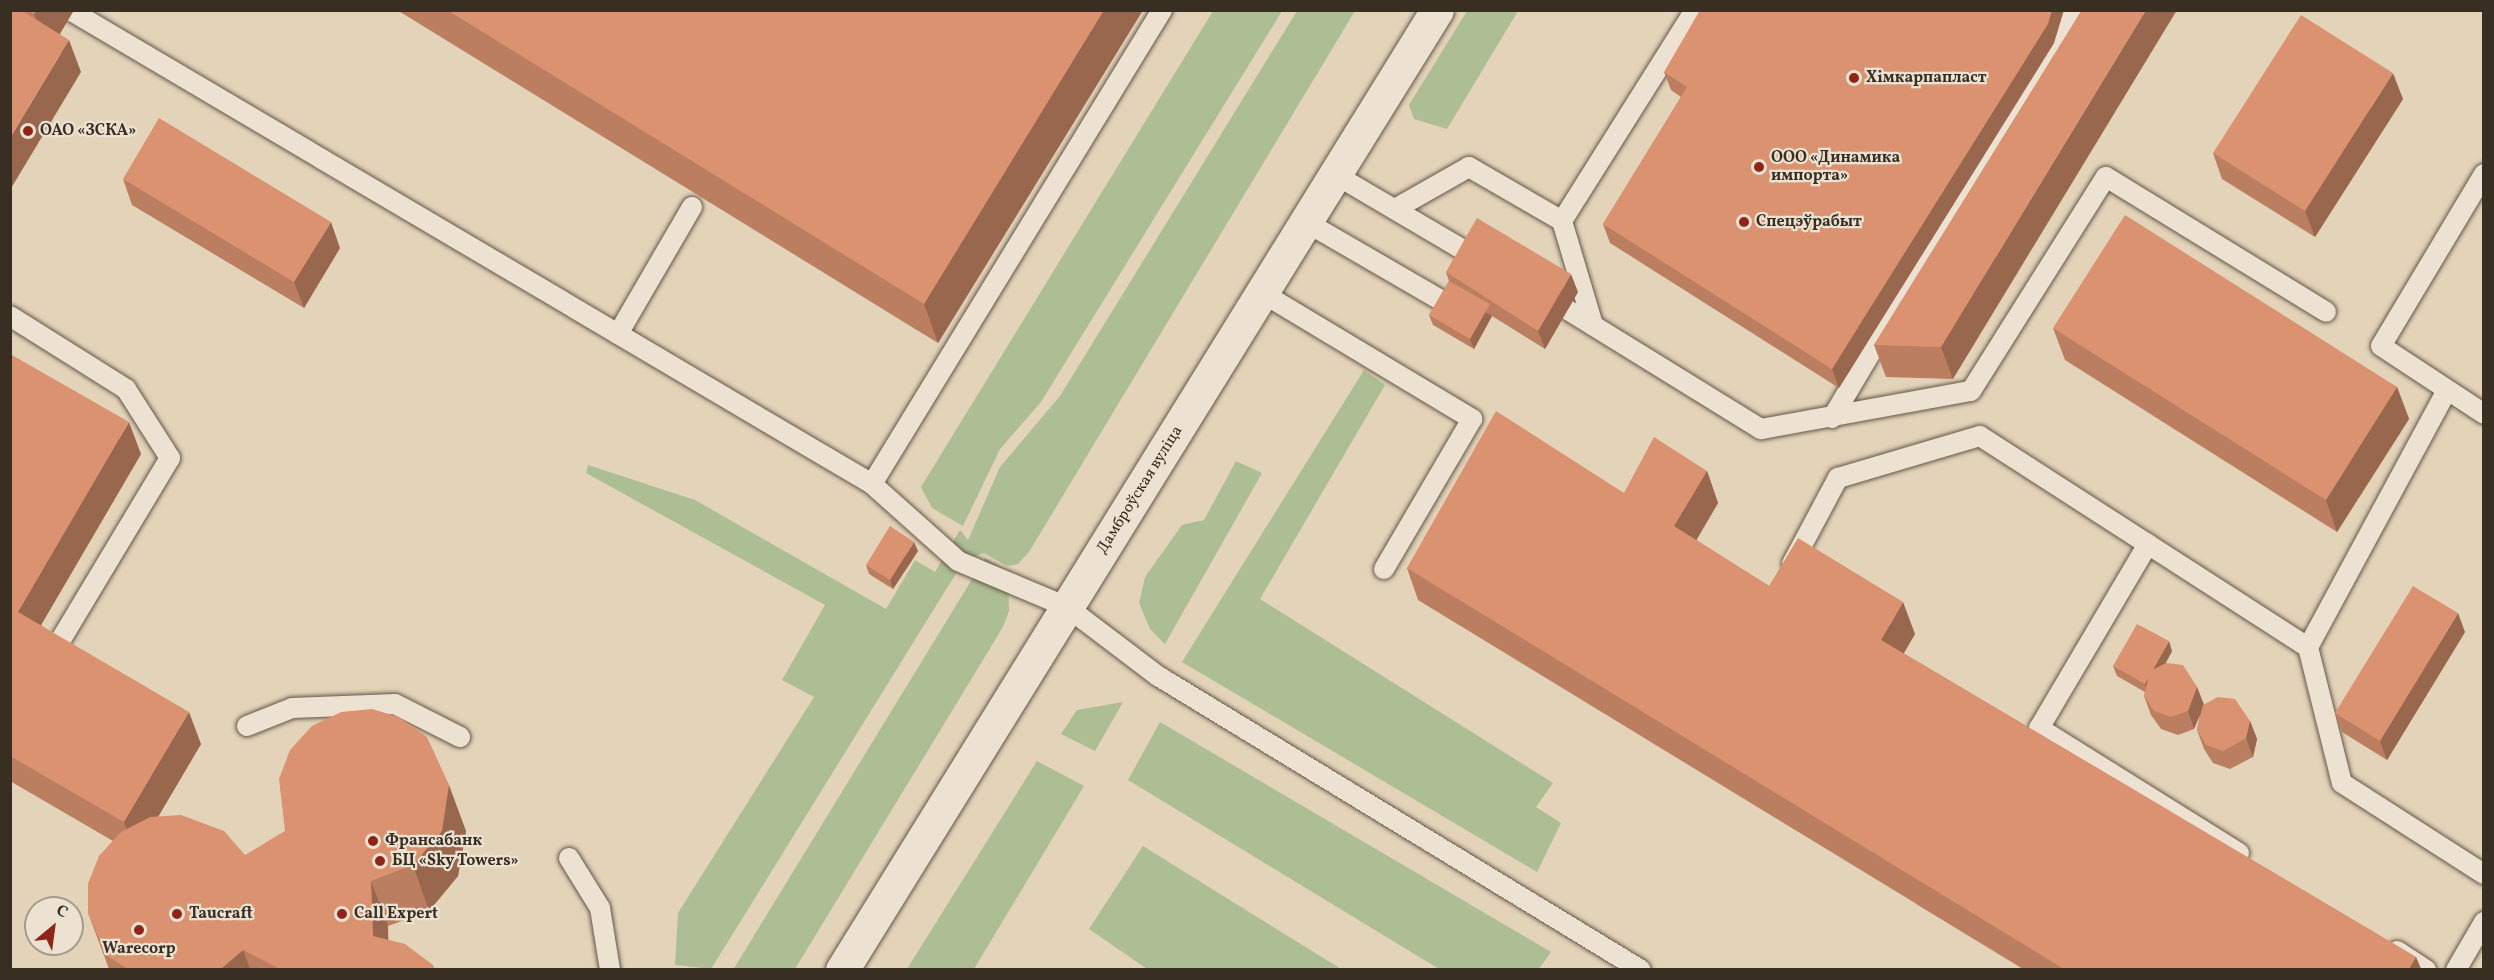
<!DOCTYPE html>
<meta charset="utf-8">
<style>
body{margin:0}
#map{position:relative;width:2494px;height:980px;overflow:hidden;background:#e3d3b9;font-family:Vollkorn,serif}
div>[style]{position:absolute}
.green>*{inset:0;background:#adbe94}
.roads{filter:drop-shadow(0 0 2px #635748) drop-shadow(0 0 2px #635748)}
.service>*{height:20px;margin:-10px;padding:0 10px;transform-origin:10px;border-radius:10px;background:#ede2d2}
.tertiary>*{height:33px;margin:-16.5px;padding:0 16.5px;transform-origin:16.5px;border-radius:16.5px;background:#ede2d2}
.wall>*{inset:0;background:#bc7e60}
.shaded-wall>*{inset:0;background:#99664e}
.building>*{inset:0;background:#db9270}
.dots>*{width:16px;height:16px;translate:-50% -50%;box-sizing:border-box;border:3px solid #ede2d2;border-radius:50%}
span{translate:-50% -50%;white-space:nowrap;text-align:center;line-height:1.15;-webkit-text-stroke:4.5px #ede2d2;paint-order:stroke}
.poi-label{font-size:16px;color:#382e22;font-weight:700}
.left{translate:0 -50%;text-align:left}
.street-label{font-size:16px;color:#382e22}
.frame{position:absolute;inset:0;border:12px solid #382e22;pointer-events:none}
.north{position:absolute;left:24px;top:896px;width:60px;height:60px;box-sizing:border-box;background:#ede2d2;border:2px solid #a59a8c;border-radius:50%;rotate:29deg;font-size:16px;font-weight:700;line-height:24px;text-align:center;color:#382e22}
.north::after{content:'';display:block;margin:auto;width:21px;height:27px;background:#8f2418;clip-path:polygon(50% 0,100% 100%,50% 72%,0 100%)}
</style>
<div id="map">
<div class="green">
<div style="clip-path:polygon(1213px 11px,1282px 11px,1041px 402px,1000px 449px,963px 526px,932px 508px,921px 487px)"></div>
<div style="clip-path:polygon(1297px 11px,1355px 11px,1029px 552px,1018px 564px,1007px 566px,984px 553px,965px 559px,711px 969px,675px 965px,678px 913px,814px 697px,782px 680px,825px 605px,586px 473px,588px 465px,695px 500px,886px 609px,915px 560px,935px 572px,960px 530px,968px 540px,1000px 467px,1060px 396px)"></div>
<div style="clip-path:polygon(1467px 11px,1518px 11px,1447px 129px,1414px 119px,1409px 105px)"></div>
<div style="clip-path:polygon(1364px 370px,1385px 385px,1260px 599px,1553px 783px,1536px 807px,1561px 823px,1537px 872px,1182px 662px)"></div>
<div style="clip-path:polygon(1236px 461px,1262px 473px,1165px 644px,1150px 629px,1139px 603px,1145px 577px,1182px 525px,1204px 520px)"></div>
<div style="clip-path:polygon(985px 558px,1002px 568px,1008px 578px,1009px 611px,1003px 627px,795px 969px,733px 970px)"></div>
<div style="clip-path:polygon(1123px 702px,1095px 751px,1061px 734px,1077px 710px)"></div>
<div style="clip-path:polygon(1160px 722px,1551px 952px,1539px 969px,1439px 969px,1128px 780px)"></div>
<div style="clip-path:polygon(1037px 761px,1084px 786px,974px 969px,907px 969px)"></div>
<div style="clip-path:polygon(1143px 846px,1341px 969px,1147px 969px,1089px 929px)"></div>
</div>
<div class="roads">
<div class="service">
<div style="left:73px;top:12px;width:928px;rotate:30.57deg"></div>
<div style="left:872px;top:484px;width:115px;rotate:41.8deg"></div>
<div style="left:958px;top:561px;width:118px;rotate:22.9deg"></div>
<div style="left:1067px;top:607px;width:114px;rotate:37.2deg"></div>
<div style="left:1158px;top:676px;width:565px;rotate:31.33deg"></div>
<div style="left:2484px;top:174px;width:200px;rotate:120.9deg"></div>
<div style="left:2381px;top:346px;width:123px;rotate:33.4deg"></div>
<div style="left:1336px;top:175px;width:158px;rotate:30.5deg"></div>
<div style="left:1395px;top:209px;width:85px;rotate:-29.6deg"></div>
<div style="left:1469px;top:167px;width:108px;rotate:30.1deg"></div>
<div style="left:1562px;top:221px;width:109px;rotate:73.4deg"></div>
<div style="left:1562px;top:221px;width:249px;rotate:-57.8deg"></div>
<div style="left:1306px;top:222px;width:162px;rotate:30.1deg"></div>
<div style="left:1264px;top:294px;width:243px;rotate:31deg"></div>
<div style="left:1472px;top:419px;width:174px;rotate:120.4deg"></div>
<div style="left:1568px;top:310px;width:227px;rotate:31.7deg"></div>
<div style="left:1761px;top:429px;width:213px;rotate:-10.3deg"></div>
<div style="left:1971px;top:391px;width:253px;rotate:-57.8deg"></div>
<div style="left:2106px;top:177px;width:258px;rotate:31.5deg"></div>
<div style="left:10px;top:316px;width:137px;rotate:32.2deg"></div>
<div style="left:126px;top:389px;width:82px;rotate:57.5deg"></div>
<div style="left:170px;top:458px;width:231px;rotate:121deg"></div>
<div style="left:618px;top:334px;width:147px;rotate:-59.8deg"></div>
<div style="left:2446px;top:392px;width:290px;rotate:118.4deg"></div>
<div style="left:2308px;top:647px;width:140px;rotate:76deg"></div>
<div style="left:2342px;top:783px;width:169px;rotate:32.7deg"></div>
<div style="left:1832px;top:418px;width:474px;rotate:-59.3deg"></div>
<div style="left:872px;top:484px;width:556px;rotate:-58.54deg"></div>
<div style="left:2148px;top:544px;width:214px;rotate:120.6deg"></div>
<div style="left:2039px;top:728px;width:236px;rotate:32deg"></div>
<div style="left:1792px;top:564px;width:98px;rotate:-61.9deg"></div>
<div style="left:1838px;top:478px;width:148px;rotate:-16.5deg"></div>
<div style="left:1980px;top:436px;width:390px;rotate:32.8deg"></div>
<div style="left:247px;top:726px;width:48px;rotate:-21.8deg"></div>
<div style="left:292px;top:708px;width:103px;rotate:-2.2deg"></div>
<div style="left:395px;top:704px;width:73px;rotate:26.9deg"></div>
<div style="left:569px;top:858px;width:59px;rotate:58.2deg"></div>
<div style="left:600px;top:908px;width:63px;rotate:80.8deg"></div>
<div style="left:2397px;top:951px;width:35px;rotate:33deg"></div>
<div style="left:2456px;top:970px;width:56px;rotate:-59.7deg"></div>
</div>
<div class="tertiary">
<div style="left:842px;top:970px;width:1129px;rotate:-58.21deg"></div>
</div>
</div>
<div class="wall">
<div style="clip-path:polygon(10px 10px,74px 10px,60px 34px,81px 72px)"></div>
<div style="clip-path:polygon(397px 10px,1143px 10px,938px 343px)"></div>
<div style="clip-path:polygon(2082px 10px,1953px 379px,1886px 377px,1874px 345px)"></div>
<div style="clip-path:polygon(2054px 43px,1839px 388px,1610px 243px,1603px 224px,1681px 97px,1671px 90px,1664px 72px)"></div>
<div style="clip-path:polygon(2403px 99px,2315px 237px,2222px 179px,2213px 153px)"></div>
<div style="clip-path:polygon(123px 179px,340px 248px,304px 308px,132px 205px)"></div>
<div style="clip-path:polygon(1446px 272px,1578px 292px,1545px 349px,1492px 316px,1474px 349px,1433px 325px,1429px 315px,1449px 281px)"></div>
<div style="clip-path:polygon(2053px 328px,2397px 387px,2409px 419px,2337px 532px,2065px 360px)"></div>
<div style="clip-path:polygon(10px 354px,141px 454px,41px 625px,201px 744px,158px 817px,245px 855px,466px 831px,458px 876px,429px 911px,388px 926px,388px 940px,435px 969px,109px 969px,88px 913px,113px 841px,10px 781px)"></div>
<div style="clip-path:polygon(1707px 471px,1718px 503px,1696px 540px,1769px 586px,1915px 634px,1903px 653px,2416px 957px,2421px 969px,2023px 969px,1418px 600px,1407px 568px)"></div>
<div style="clip-path:polygon(918px 551px,893px 589px,869px 574px,866px 565px)"></div>
<div style="clip-path:polygon(2465px 632px,2387px 760px,2342px 732px,2335px 713px)"></div>
<div style="clip-path:polygon(2172px 651px,2166px 663px,2197px 687px,2204px 705px,2250px 721px,2257px 739px,2253px 757px,2230px 769px,2213px 763px,2204px 749px,2197px 730px,2200px 715px,2194px 729px,2178px 735px,2161px 729px,2151px 715px,2144px 696px,2145px 692px,2117px 676px,2113px 666px)"></div>
</div>
<div class="shaded-wall">
<div style="clip-path:polygon(36px 10px,74px 10px,48px 53px,34px 14px)"></div>
<div style="clip-path:polygon(1104px 10px,1143px 10px,938px 343px,924px 304px)"></div>
<div style="clip-path:polygon(2052px 10px,2064px 10px,2054px 43px,1839px 388px,1832px 369px)"></div>
<div style="clip-path:polygon(2146px 10px,2177px 10px,1953px 379px,1941px 347px)"></div>
<div style="clip-path:polygon(69px 40px,81px 72px,10px 190px,10px 138px)"></div>
<div style="clip-path:polygon(2393px 73px,2403px 99px,2315px 237px,2305px 211px)"></div>
<div style="clip-path:polygon(331px 222px,340px 248px,304px 308px,294px 282px)"></div>
<div style="clip-path:polygon(1571px 274px,1578px 292px,1545px 349px,1538px 331px)"></div>
<div style="clip-path:polygon(1485px 312px,1492px 316px,1474px 349px,1470px 339px)"></div>
<div style="clip-path:polygon(2397px 387px,2409px 419px,2337px 532px,2326px 500px)"></div>
<div style="clip-path:polygon(129px 422px,141px 454px,30px 644px,18px 612px)"></div>
<div style="clip-path:polygon(1707px 471px,1718px 503px,1686px 558px,1674px 526px)"></div>
<div style="clip-path:polygon(914px 542px,918px 551px,893px 589px,890px 580px)"></div>
<div style="clip-path:polygon(1903px 602px,1915px 634px,1893px 672px,1881px 640px)"></div>
<div style="clip-path:polygon(2458px 613px,2465px 632px,2387px 760px,2380px 741px)"></div>
<div style="clip-path:polygon(2169px 641px,2172px 651px,2148px 694px,2145px 684px)"></div>
<div style="clip-path:polygon(2197px 687px,2204px 705px,2194px 729px,2188px 711px)"></div>
<div style="clip-path:polygon(189px 712px,201px 744px,136px 854px,124px 822px)"></div>
<div style="clip-path:polygon(2250px 721px,2257px 739px,2253px 757px,2246px 738px)"></div>
<div style="clip-path:polygon(449px 785px,466px 831px,458px 876px,429px 911px,413px 865px)"></div>
<div style="clip-path:polygon(371px 881px,388px 926px,389px 969px,373px 936px)"></div>
<div style="clip-path:polygon(243px 950px,250px 969px,221px 969px)"></div>
<div style="clip-path:polygon(2416px 957px,2421px 969px,2409px 969px)"></div>
</div>
<div class="building">
<div style="clip-path:polygon(10px 10px,21px 10px,69px 40px,10px 138px)"></div>
<div style="clip-path:polygon(28px 10px,36px 10px,34px 14px)"></div>
<div style="clip-path:polygon(447px 10px,1104px 10px,924px 304px)"></div>
<div style="clip-path:polygon(1700px 10px,2052px 10px,2048px 24px,1832px 369px,1603px 224px,1687px 87px,1664px 72px)"></div>
<div style="clip-path:polygon(2082px 10px,2146px 10px,1941px 347px,1874px 345px)"></div>
<div style="clip-path:polygon(2301px 15px,2393px 73px,2305px 211px,2213px 153px)"></div>
<div style="clip-path:polygon(159px 118px,331px 222px,294px 282px,123px 179px)"></div>
<div style="clip-path:polygon(2125px 215px,2397px 387px,2326px 500px,2053px 328px)"></div>
<div style="clip-path:polygon(1477px 218px,1571px 274px,1538px 331px,1446px 272px)"></div>
<div style="clip-path:polygon(1449px 281px,1490px 304px,1470px 339px,1429px 315px)"></div>
<div style="clip-path:polygon(10px 354px,129px 422px,18px 612px,189px 712px,124px 822px,10px 756px)"></div>
<div style="clip-path:polygon(1496px 411px,1624px 493px,1654px 437px,1707px 471px,1674px 526px,1769px 586px,1798px 538px,1903px 602px,1881px 640px,2416px 957px,2409px 969px,2064px 969px,1407px 568px)"></div>
<div style="clip-path:polygon(890px 526px,914px 542px,890px 580px,866px 565px)"></div>
<div style="clip-path:polygon(2413px 586px,2458px 613px,2380px 741px,2335px 713px)"></div>
<div style="clip-path:polygon(2137px 624px,2169px 641px,2153px 670px,2150px 671px,2149px 677px,2145px 684px,2113px 666px)"></div>
<div style="clip-path:polygon(2166px 663px,2183px 665px,2197px 687px,2188px 711px,2171px 717px,2154px 711px,2144px 696px,2150px 671px)"></div>
<div style="clip-path:polygon(2218px 697px,2235px 699px,2250px 721px,2246px 738px,2223px 751px,2206px 745px,2197px 730px,2203px 705px)"></div>
<div style="clip-path:polygon(372px 709px,399px 717px,427px 737px,449px 785px,442px 831px,413px 865px,371px 881px,373px 936px,405px 944px,433px 965px,435px 969px,280px 969px,243px 950px,221px 969px,128px 969px,106px 955px,88px 913px,88px 884px,99px 856px,121px 832px,150px 817px,181px 815px,224px 831px,245px 855px,285px 831px,279px 779px,290px 750px,312px 726px,341px 712px)"></div>
</div>
<div class="dots">
<div style="left:1854px;top:78px;background:#8f2418"></div>
<div style="left:28px;top:131px;background:#8f2418"></div>
<div style="left:1759px;top:167px;background:#8f2418"></div>
<div style="left:1744px;top:222px;background:#8f2418"></div>
<div style="left:373px;top:841px;background:#8f2418"></div>
<div style="left:380px;top:861px;background:#8f2418"></div>
<div style="left:177px;top:914px;background:#8f2418"></div>
<div style="left:342px;top:914px;background:#8f2418"></div>
<div style="left:139px;top:930px;background:#8f2418"></div>
</div>
<div class="poi-label">
<span class="left" style="left:1866px;top:78px">Хімкарпапласт</span>
<span class="left" style="left:40px;top:131px">ОАО «ЗСКА»</span>
<span class="left" style="left:1771px;top:167px">ООО «Динамика<br>импорта»</span>
<span class="left" style="left:1756px;top:222px">Спецэўрабыт</span>
<span class="left" style="left:385px;top:841px">Франсабанк</span>
<span class="left" style="left:392px;top:861px">БЦ «Sky Towers»</span>
<span class="left" style="left:189px;top:914px">Taucraft</span>
<span class="left" style="left:354px;top:914px">Call Expert</span>
<span style="left:139px;top:949px">Warecorp</span>
</div>
<div class="street-label">
<span style="left:1140px;top:490px;rotate:-58deg">Дамброўская вуліца</span>
</div>
<div class="frame"></div>
<div class="north">С</div>
</div>
